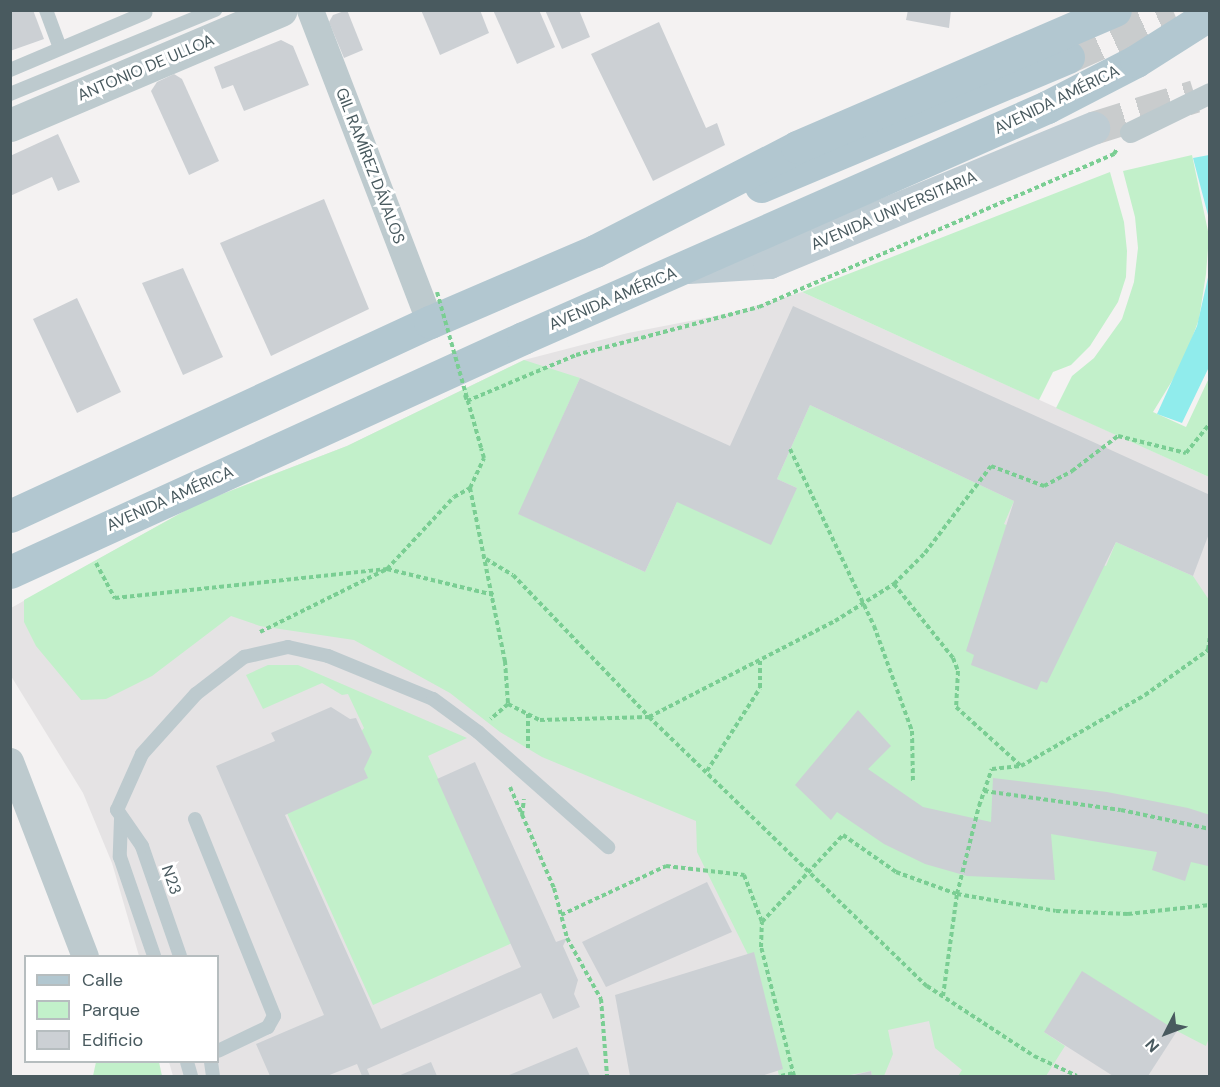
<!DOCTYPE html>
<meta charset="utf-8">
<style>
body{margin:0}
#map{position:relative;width:1220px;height:1087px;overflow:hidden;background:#f4f2f2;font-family:"DM Sans",sans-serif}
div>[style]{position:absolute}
.education>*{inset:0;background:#e5e3e4}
.green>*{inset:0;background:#c2f0ca}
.water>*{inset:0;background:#90ecec}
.building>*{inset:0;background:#ccd0d4}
.secondary-tunnel>*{height:33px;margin-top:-16.5px;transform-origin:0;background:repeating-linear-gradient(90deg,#c9cccd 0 33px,transparent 0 49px)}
.primary-tunnel>*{height:33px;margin-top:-16.5px;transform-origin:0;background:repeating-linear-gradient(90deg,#c9cccd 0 33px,transparent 0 49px)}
.path>*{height:4px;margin-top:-2px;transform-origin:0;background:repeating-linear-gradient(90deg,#7ace93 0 4.5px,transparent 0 7.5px)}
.service>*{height:14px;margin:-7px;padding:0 7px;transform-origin:7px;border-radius:7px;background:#bdcace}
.pedestrian>*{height:21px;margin:-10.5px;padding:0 10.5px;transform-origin:10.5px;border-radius:10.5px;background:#bdcace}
.minor>*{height:27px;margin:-13.5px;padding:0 13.5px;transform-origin:13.5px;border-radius:13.5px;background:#bdcace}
.tertiary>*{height:33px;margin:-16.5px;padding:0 16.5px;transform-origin:16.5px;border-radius:16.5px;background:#bdcace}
.secondary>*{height:33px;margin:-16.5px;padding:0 16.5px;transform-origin:16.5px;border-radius:16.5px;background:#beccd3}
.primary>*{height:33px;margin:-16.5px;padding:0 16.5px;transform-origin:16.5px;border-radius:16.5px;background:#b2c7d0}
.path-bridge>*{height:4px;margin-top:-2px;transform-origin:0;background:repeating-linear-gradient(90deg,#7ace93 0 4.5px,transparent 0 7.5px)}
span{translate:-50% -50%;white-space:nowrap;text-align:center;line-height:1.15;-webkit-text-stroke:6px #fff;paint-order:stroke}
.street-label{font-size:16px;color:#495a5f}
.frame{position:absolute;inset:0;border:12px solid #495a5f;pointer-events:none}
.legend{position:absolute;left:24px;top:955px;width:195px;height:108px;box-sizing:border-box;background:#fff;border:2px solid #b6bdbf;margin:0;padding:8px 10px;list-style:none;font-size:18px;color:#495a5f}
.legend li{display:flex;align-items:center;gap:12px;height:30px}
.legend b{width:30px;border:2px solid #b6bdbf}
.north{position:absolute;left:1136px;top:1003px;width:60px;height:60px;-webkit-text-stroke:4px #fff;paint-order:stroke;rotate:228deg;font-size:16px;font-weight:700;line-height:24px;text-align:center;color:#495a5f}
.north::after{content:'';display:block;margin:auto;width:21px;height:27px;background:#495a5f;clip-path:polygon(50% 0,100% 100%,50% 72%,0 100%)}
</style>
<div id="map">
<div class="education">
<div style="clip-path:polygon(802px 292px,1209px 477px,1209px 1076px,173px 1076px,169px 1062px,218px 1062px,218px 956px,139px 956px,112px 863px,83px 793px,11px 676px,11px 608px,199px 503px,347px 446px,524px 360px,628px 333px,731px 313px)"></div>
</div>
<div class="green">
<div style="clip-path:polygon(1192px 155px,1209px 236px,1206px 274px,1199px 319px,1183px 363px,1153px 412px,1186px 427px,1209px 378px,1209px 477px,1056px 408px,1072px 376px,1094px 358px,1122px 319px,1134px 282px,1138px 248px,1135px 217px,1123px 171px)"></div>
<div style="clip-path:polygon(1110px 172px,1124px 222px,1127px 251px,1126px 277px,1118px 302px,1090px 346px,1071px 365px,1053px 372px,1039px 400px,802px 292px)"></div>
<div style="clip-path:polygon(524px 360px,580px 378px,519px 514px,645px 572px,677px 502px,797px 488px,777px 479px,810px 405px,1014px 501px,1004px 524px,1106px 566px,1116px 542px,1193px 576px,1209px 600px,1209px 1038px,1206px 1046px,1177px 1031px,1044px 1032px,1065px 1046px,1046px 1076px,958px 1076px,962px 1070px,935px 1048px,929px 1021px,888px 1030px,893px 1054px,884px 1076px,872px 1076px,871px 1071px,845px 1076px,779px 1076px,756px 971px,697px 852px,696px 821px,542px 757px,500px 732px,450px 693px,354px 640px,260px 626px,231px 616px,152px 676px,106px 699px,81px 700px,36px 646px,24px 622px,24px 600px,199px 503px,347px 446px)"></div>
<div style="clip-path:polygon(268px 665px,298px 665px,467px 738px,428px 756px,512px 943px,373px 1005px,277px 791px,357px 737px,364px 728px,348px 694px,342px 695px,322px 683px,263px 709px,246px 675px)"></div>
<div style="clip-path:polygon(96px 1062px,159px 1062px,162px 1076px,93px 1076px)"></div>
</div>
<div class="water">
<div style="clip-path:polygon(1209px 155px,1209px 367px,1182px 423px,1157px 414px,1197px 326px,1209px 273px,1209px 219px,1193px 158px)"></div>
</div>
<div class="building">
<div style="clip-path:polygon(10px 10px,33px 10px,44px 39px,10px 51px)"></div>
<div style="clip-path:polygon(347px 10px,363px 50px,344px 58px,329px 22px,333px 15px)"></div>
<div style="clip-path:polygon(421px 10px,480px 10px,489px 33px,440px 55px)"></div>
<div style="clip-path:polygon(493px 10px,539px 10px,555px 47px,517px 64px)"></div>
<div style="clip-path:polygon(545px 10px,579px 10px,590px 37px,562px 49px)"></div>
<div style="clip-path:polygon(908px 10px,951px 10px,949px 28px,906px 20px)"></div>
<div style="clip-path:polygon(659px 22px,706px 128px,717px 123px,725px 145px,653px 181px,591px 54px)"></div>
<div style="clip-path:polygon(281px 40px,293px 46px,309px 85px,244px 111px,233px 85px,222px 89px,214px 67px)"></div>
<div style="clip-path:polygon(174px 74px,182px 79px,219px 161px,189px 175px,151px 91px,157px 82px)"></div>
<div style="clip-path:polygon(58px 134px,80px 182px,58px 191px,52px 177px,10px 196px,10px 156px)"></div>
<div style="clip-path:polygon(324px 199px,369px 309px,271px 356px,220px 243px)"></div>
<div style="clip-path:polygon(183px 268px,223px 357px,183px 375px,142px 283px)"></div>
<div style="clip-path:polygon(77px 298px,121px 392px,77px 413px,33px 319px)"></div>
<div style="clip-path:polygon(793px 306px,1210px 495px,1210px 531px,1193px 576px,1116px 542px,1047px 683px,1041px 681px,1037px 690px,971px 665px,974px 655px,966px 651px,1014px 501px,810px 405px,777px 479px,797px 488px,771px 545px,677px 502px,645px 572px,518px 514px,580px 378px,730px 446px)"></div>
<div style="clip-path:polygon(331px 707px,350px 719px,356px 718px,372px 752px,364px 769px,368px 778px,285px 815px,381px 1029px,521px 967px,437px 779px,475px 762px,556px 942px,567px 938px,563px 946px,578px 980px,574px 994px,580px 1007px,553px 1019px,541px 993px,367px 1069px,370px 1076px,362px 1076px,357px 1064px,327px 1076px,270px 1076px,256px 1044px,324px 1015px,216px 766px,275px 741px,271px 733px)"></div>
<div style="clip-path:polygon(858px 710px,891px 746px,868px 769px,923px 807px,991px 822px,993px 778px,1107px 792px,1188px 808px,1210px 815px,1208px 866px,1191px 862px,1185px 881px,1152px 870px,1157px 852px,1051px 834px,1055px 880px,967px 876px,925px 864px,884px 844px,837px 812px,831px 820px,795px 785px)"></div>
<div style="clip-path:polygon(707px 882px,732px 932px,606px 987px,582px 942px)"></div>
<div style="clip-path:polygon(754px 952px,783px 1069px,761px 1076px,630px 1076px,615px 995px)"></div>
<div style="clip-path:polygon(1082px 971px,1177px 1031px,1148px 1076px,1113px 1076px,1044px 1032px)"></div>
<div style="clip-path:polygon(577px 1047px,590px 1076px,507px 1076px)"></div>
<div style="clip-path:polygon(431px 1062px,437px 1076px,398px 1076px)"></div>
<div style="clip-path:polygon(871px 1071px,872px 1076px,850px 1076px)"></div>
</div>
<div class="secondary-tunnel">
<div style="left:1093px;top:128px;width:107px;rotate:-17.4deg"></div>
</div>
<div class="primary-tunnel">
<div style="left:1068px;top:57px;width:115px;rotate:-24.1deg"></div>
</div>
<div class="path">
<div style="left:465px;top:395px;width:6px;rotate:72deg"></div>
<div style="left:467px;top:401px;width:118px;rotate:-22.9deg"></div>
<div style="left:576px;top:355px;width:189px;rotate:-14.7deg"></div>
<div style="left:759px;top:307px;width:387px;rotate:-23.3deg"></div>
<div style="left:1114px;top:154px;width:6px;rotate:-59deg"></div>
<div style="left:790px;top:449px;width:196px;rotate:64.6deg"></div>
<div style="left:874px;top:626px;width:112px;rotate:70.1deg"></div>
<div style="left:912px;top:731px;width:52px;rotate:88.9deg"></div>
<div style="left:470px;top:488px;width:177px;rotate:78.6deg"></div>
<div style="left:505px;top:661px;width:43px;rotate:86deg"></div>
<div style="left:508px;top:704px;width:23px;rotate:139deg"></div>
<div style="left:486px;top:559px;width:31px;rotate:31deg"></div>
<div style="left:513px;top:575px;width:197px;rotate:46.2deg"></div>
<div style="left:649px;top:717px;width:209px;rotate:-27.3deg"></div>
<div style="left:835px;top:621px;width:70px;rotate:-32.1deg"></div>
<div style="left:894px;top:584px;width:44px;rotate:-45deg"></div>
<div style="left:925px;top:553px;width:109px;rotate:-52.8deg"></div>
<div style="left:991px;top:466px;width:57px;rotate:20.7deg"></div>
<div style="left:1044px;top:486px;width:32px;rotate:-28deg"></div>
<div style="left:1072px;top:471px;width:58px;rotate:-37.3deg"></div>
<div style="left:1118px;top:436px;width:70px;rotate:14deg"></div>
<div style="left:1186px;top:453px;width:38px;rotate:-51deg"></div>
<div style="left:96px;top:563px;width:40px;rotate:62deg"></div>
<div style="left:115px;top:598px;width:274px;rotate:-6.1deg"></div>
<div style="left:387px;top:569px;width:110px;rotate:13.7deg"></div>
<div style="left:894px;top:584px;width:95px;rotate:51.4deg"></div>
<div style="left:953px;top:658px;width:14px;rotate:69deg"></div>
<div style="left:958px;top:671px;width:36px;rotate:93deg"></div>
<div style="left:956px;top:707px;width:88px;rotate:42.2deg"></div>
<div style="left:1021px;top:766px;width:143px;rotate:-29.8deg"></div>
<div style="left:1145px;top:695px;width:77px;rotate:-35.5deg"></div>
<div style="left:1208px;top:650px;width:15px;rotate:-82deg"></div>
<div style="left:260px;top:632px;width:142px;rotate:-26.4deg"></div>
<div style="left:387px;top:569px;width:98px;rotate:-47.1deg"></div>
<div style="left:454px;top:497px;width:18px;rotate:-29deg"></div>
<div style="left:470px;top:488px;width:33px;rotate:-65deg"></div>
<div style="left:484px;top:458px;width:10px;rotate:-107deg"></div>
<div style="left:508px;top:704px;width:36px;rotate:27deg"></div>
<div style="left:540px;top:720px;width:109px;rotate:-1.6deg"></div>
<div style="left:649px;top:717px;width:387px;rotate:44.1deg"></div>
<div style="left:927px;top:986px;width:128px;rotate:33.2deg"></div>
<div style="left:1034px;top:1056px;width:47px;rotate:24.9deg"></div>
<div style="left:528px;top:714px;width:36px;rotate:90deg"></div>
<div style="left:707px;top:771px;width:98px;rotate:-57.4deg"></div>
<div style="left:760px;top:688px;width:27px;rotate:-90deg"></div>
<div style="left:510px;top:787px;width:110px;rotate:66.5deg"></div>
<div style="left:554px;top:888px;width:52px;rotate:75.4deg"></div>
<div style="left:567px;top:938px;width:70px;rotate:60.9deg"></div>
<div style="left:601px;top:999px;width:77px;rotate:85.5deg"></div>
<div style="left:984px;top:791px;width:138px;rotate:7.9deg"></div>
<div style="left:1121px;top:810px;width:91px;rotate:12.1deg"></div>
<div style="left:522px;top:815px;width:16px;rotate:-83deg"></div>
<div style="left:561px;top:915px;width:116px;rotate:-25deg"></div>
<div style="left:666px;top:866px;width:79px;rotate:6.6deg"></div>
<div style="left:744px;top:875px;width:50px;rotate:69deg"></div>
<div style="left:943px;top:996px;width:103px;rotate:-82.2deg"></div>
<div style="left:957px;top:894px;width:91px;rotate:-76deg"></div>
<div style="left:979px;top:806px;width:39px;rotate:-71deg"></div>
<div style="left:992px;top:769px;width:29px;rotate:-6deg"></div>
<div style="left:781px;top:1076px;width:12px;rotate:-14deg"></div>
<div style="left:794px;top:1076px;width:133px;rotate:-104.3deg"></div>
<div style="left:761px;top:947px;width:25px;rotate:-88deg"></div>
<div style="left:762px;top:922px;width:119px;rotate:-47deg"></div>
<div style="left:843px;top:835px;width:65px;rotate:34.9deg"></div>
<div style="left:896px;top:872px;width:65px;rotate:19.8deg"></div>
<div style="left:957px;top:894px;width:100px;rotate:9.7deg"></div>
<div style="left:1056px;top:911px;width:72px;rotate:2.4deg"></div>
<div style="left:1128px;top:914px;width:82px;rotate:-6.3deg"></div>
</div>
<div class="service">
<div style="left:46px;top:10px;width:40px;rotate:69.8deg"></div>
<div style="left:10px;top:70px;width:147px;rotate:-22.9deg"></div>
<div style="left:10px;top:94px;width:222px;rotate:-22.3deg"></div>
<div style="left:121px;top:819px;width:38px;rotate:92deg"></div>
<div style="left:120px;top:857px;width:105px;rotate:71deg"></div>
<div style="left:195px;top:819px;width:212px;rotate:68.1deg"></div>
<div style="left:274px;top:1016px;width:13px;rotate:119deg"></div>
<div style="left:268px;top:1027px;width:55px;rotate:154.4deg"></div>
<div style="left:180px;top:956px;width:116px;rotate:-109.1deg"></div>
<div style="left:142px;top:846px;width:44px;rotate:-124.8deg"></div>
<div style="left:117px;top:810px;width:61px;rotate:-65.9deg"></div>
<div style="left:142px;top:754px;width:81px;rotate:-48deg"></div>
<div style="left:196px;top:694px;width:61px;rotate:-37.6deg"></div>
<div style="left:244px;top:657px;width:45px;rotate:-12.8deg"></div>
<div style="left:288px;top:647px;width:41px;rotate:12.7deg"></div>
<div style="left:328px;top:656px;width:113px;rotate:22.3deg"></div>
<div style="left:433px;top:699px;width:56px;rotate:36.3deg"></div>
<div style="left:478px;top:732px;width:174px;rotate:41.5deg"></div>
<div style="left:187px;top:1062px;width:15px;rotate:74deg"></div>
<div style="left:211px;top:1062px;width:14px;rotate:82deg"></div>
</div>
<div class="pedestrian">
<div style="left:1130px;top:132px;width:89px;rotate:-26deg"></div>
</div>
<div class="minor">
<div style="left:310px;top:10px;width:334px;rotate:69deg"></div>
<div style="left:10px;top:761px;width:209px;rotate:69deg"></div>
</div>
<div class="tertiary">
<div style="left:10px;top:125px;width:294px;rotate:-23deg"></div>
</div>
<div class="secondary">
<div style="left:688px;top:267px;width:81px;rotate:-3.5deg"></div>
<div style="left:769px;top:262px;width:351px;rotate:-22.5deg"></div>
</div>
<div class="primary">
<div style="left:761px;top:186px;width:333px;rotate:-22.8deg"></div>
<div style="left:10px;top:516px;width:463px;rotate:-24.8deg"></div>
<div style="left:430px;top:322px;width:180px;rotate:-23.3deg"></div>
<div style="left:595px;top:251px;width:227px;rotate:-27.2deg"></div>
<div style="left:797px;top:147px;width:346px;rotate:-23.3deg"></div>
<div style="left:10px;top:572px;width:564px;rotate:-24.52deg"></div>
<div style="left:523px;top:338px;width:573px;rotate:-23.79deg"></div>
<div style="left:1047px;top:107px;width:100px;rotate:-27.3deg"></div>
<div style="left:1136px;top:61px;width:88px;rotate:-32.4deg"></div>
</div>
<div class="path-bridge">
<div style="left:437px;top:292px;width:162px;rotate:74.2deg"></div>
</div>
<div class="street-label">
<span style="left:146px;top:68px;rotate:-23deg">ANTONIO DE ULLOA</span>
<span style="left:1057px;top:100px;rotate:-26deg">AVENIDA AMÉRICA</span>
<span style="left:370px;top:166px;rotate:69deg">GIL RAMÍREZ DÁVALOS</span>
<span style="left:894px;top:211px;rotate:-23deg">AVENIDA UNIVERSITARIA</span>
<span style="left:613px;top:299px;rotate:-23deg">AVENIDA AMÉRICA</span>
<span style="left:170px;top:499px;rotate:-24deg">AVENIDA AMÉRICA</span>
<span style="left:171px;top:880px;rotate:71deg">N23</span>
</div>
<div class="frame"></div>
<ul class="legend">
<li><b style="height:8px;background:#b2c7d0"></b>Calle</li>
<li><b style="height:16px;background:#c2f0ca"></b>Parque</li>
<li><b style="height:16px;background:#ccd0d4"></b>Edificio</li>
</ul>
<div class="north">N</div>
</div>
